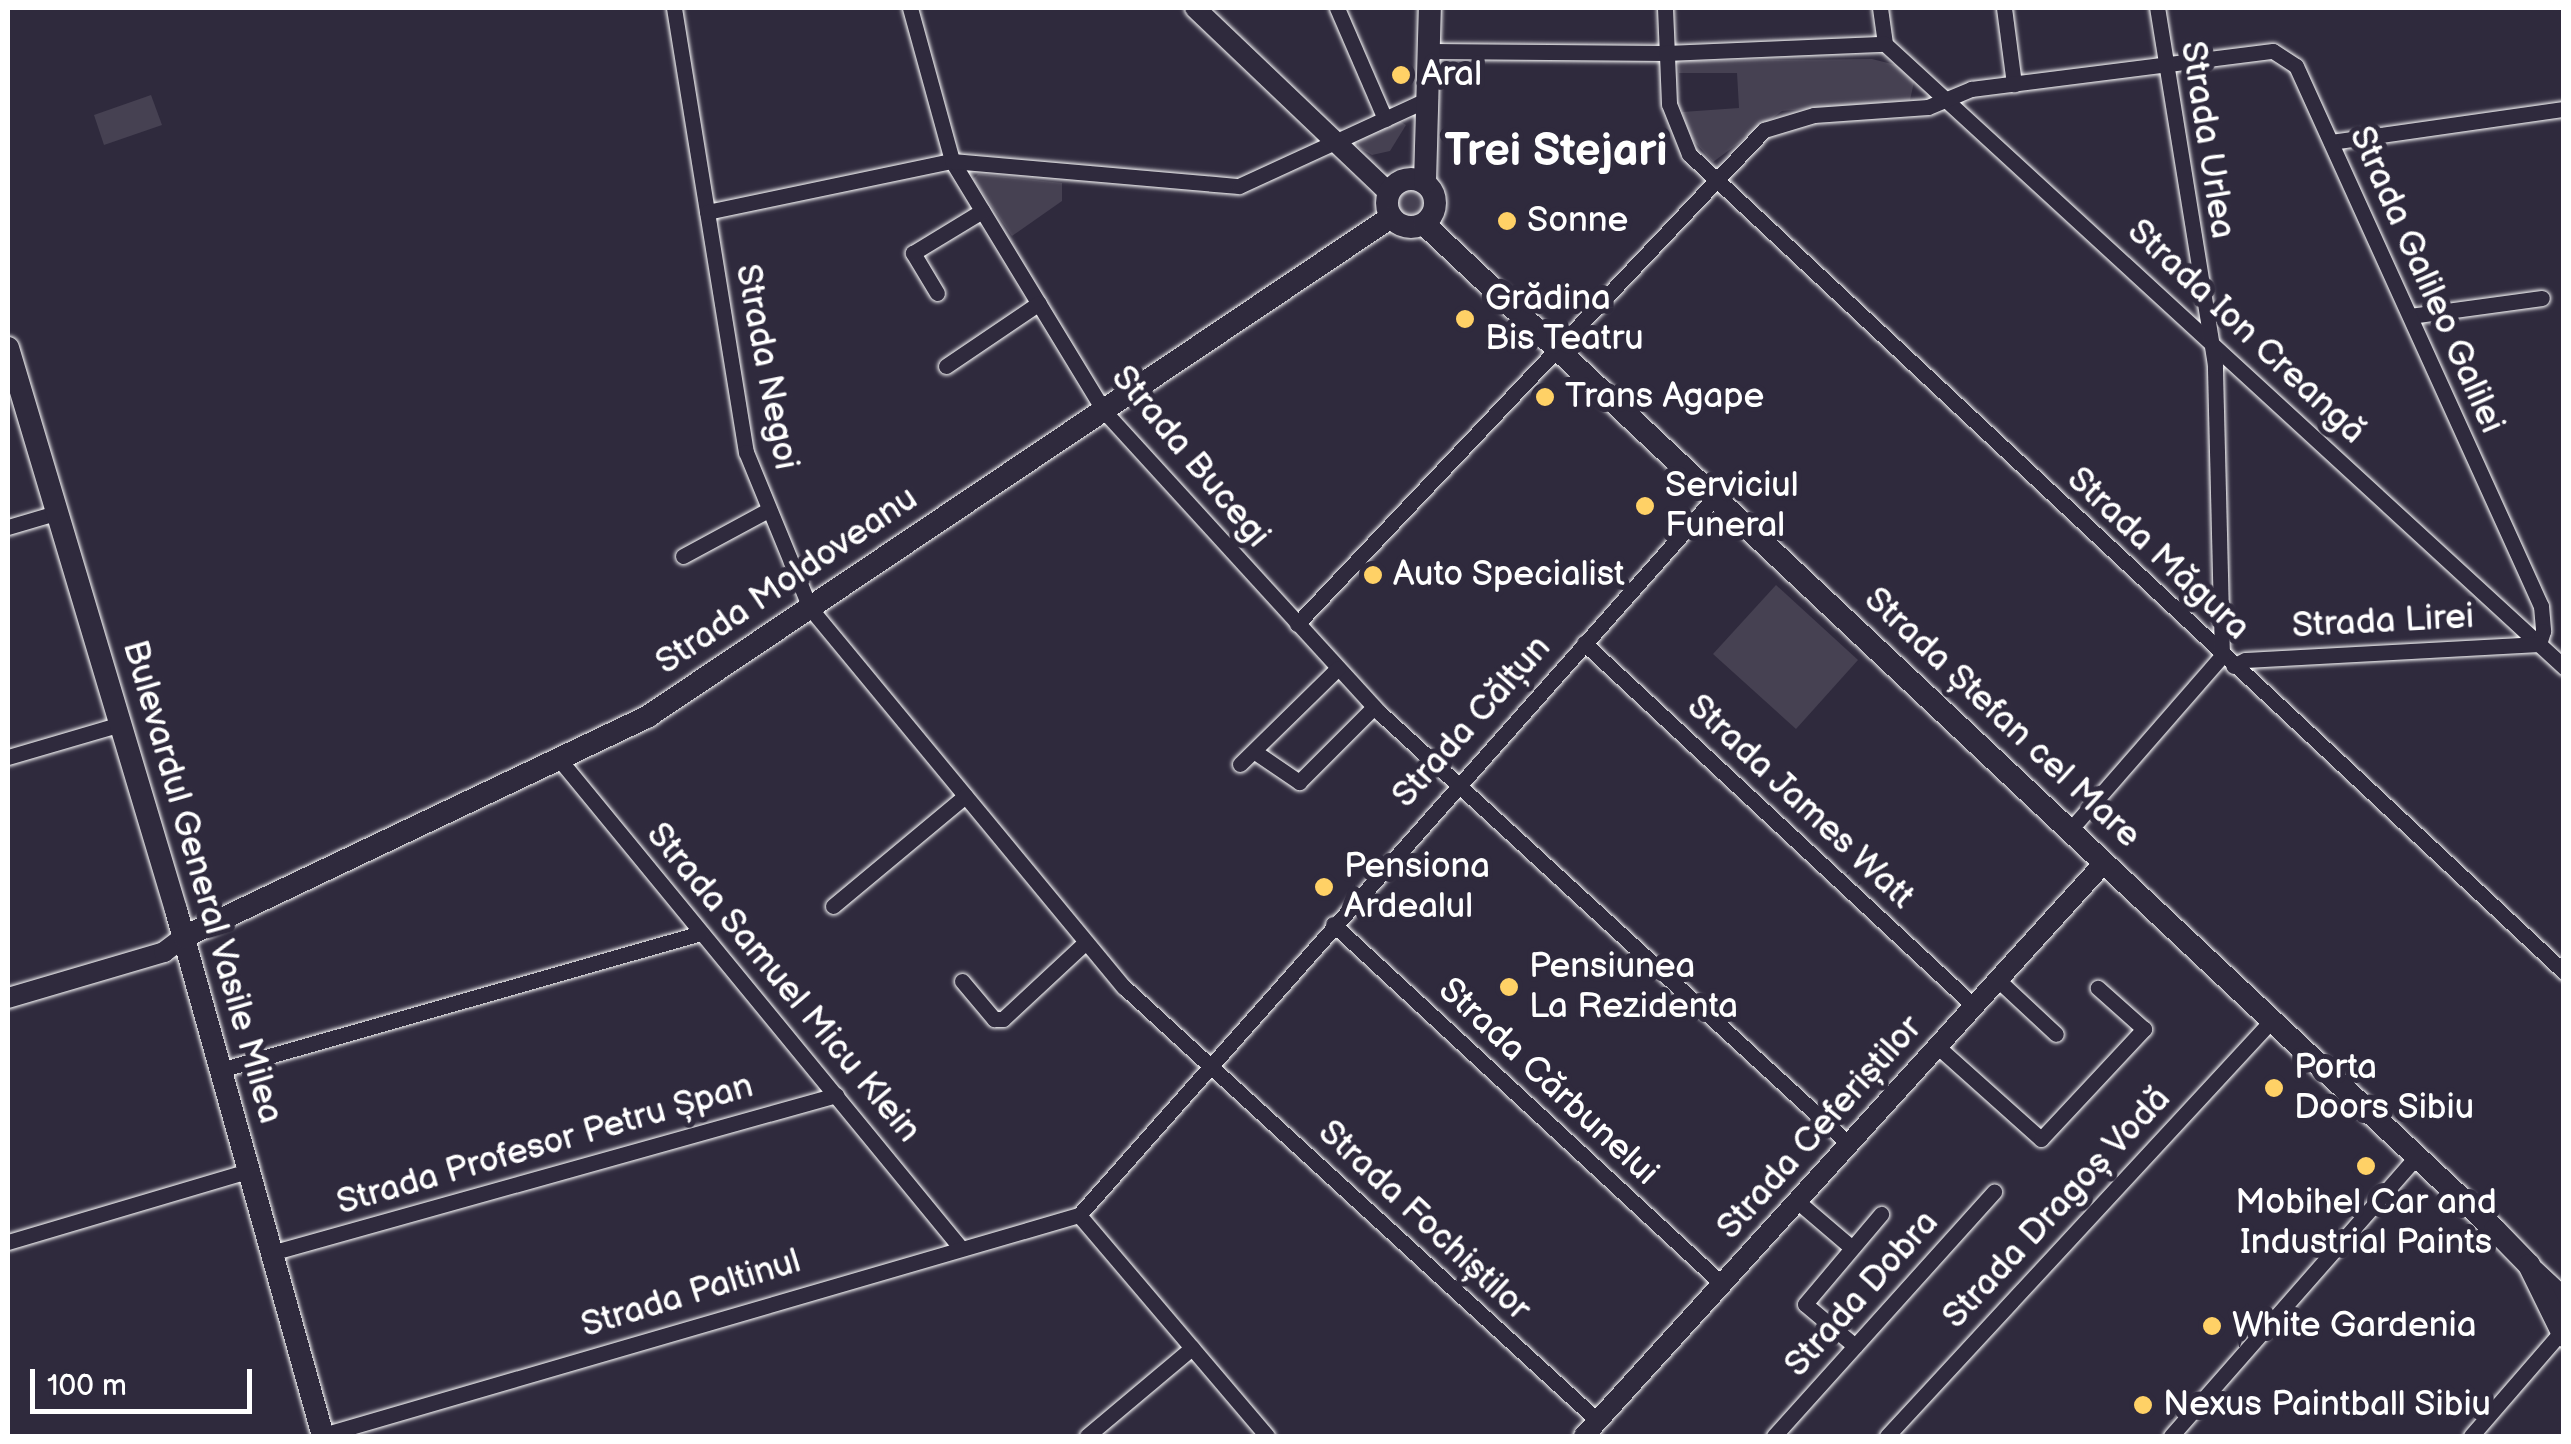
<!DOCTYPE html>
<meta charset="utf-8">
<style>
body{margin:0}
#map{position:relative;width:2571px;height:1444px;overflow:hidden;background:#2f2a3d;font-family:"Balsamiq Sans",sans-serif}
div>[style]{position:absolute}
.green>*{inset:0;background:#464152}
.round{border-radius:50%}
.roads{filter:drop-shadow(0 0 2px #fff) drop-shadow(0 0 2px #fff)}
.street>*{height:15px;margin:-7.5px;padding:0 7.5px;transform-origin:7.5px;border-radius:7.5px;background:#2f2a3d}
.secondary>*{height:20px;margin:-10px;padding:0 10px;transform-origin:10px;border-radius:10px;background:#2f2a3d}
.primary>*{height:22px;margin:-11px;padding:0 11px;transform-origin:11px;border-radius:11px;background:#2f2a3d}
.primary>.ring{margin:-11px;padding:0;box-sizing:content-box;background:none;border:22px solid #2f2a3d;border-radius:50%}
.dots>*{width:28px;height:28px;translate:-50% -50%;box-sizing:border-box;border:5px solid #2f2a3d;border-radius:50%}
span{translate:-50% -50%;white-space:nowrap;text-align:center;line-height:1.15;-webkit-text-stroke:10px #2f2a3d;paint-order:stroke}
.poi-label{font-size:35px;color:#fff}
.left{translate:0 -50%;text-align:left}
.street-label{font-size:35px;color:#fff}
.district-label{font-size:45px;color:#fff;font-weight:700}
.frame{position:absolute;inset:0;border:10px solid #fff;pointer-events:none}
.scale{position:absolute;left:30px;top:1369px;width:222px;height:45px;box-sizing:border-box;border:5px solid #fff;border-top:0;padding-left:12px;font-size:30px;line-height:35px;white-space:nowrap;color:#fff;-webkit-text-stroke:8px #2f2a3d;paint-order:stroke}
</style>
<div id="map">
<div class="green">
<div style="clip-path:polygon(1872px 59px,1896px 65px,1914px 82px,1910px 100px,1782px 111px,1713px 162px,1692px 139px,1682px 112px,1739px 108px,1737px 73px,1679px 73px,1678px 61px)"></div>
<div style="clip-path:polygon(151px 95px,162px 125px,104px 145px,94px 115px)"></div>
<div style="clip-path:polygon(1398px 120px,1406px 125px,1390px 151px,1372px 155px,1358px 147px,1357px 139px)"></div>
<div style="clip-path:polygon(978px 174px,1062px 183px,1062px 201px,1012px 236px,973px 179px)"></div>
<div class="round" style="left:1399px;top:191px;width:24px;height:24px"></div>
<div style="clip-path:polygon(1776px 585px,1858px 660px,1796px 729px,1713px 654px)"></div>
</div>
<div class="roads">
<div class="street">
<div style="left:674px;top:8px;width:450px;rotate:80.8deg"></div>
<div style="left:746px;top:452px;width:169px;rotate:67.7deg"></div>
<div style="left:810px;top:608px;width:492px;rotate:50.4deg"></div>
<div style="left:1124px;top:987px;width:643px;rotate:42.48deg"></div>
<div style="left:910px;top:8px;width:159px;rotate:74.6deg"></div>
<div style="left:952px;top:161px;width:293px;rotate:58.7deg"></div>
<div style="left:1104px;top:411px;width:409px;rotate:47.6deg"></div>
<div style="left:1380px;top:713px;width:637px;rotate:42.58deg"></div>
<div style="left:1337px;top:8px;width:121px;rotate:66.6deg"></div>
<div style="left:1665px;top:8px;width:96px;rotate:87.6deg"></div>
<div style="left:1669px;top:104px;width:54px;rotate:68.2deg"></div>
<div style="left:1689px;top:154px;width:1198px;rotate:43.07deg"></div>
<div style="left:1880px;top:8px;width:36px;rotate:82deg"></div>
<div style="left:2004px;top:8px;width:77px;rotate:82.5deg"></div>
<div style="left:1885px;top:44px;width:922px;rotate:42.54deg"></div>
<div style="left:1431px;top:51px;width:235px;rotate:0.5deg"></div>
<div style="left:1666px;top:53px;width:219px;rotate:-2.4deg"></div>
<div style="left:2331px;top:142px;width:235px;rotate:-8.1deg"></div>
<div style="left:707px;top:212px;width:250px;rotate:-11.8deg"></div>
<div style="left:952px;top:161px;width:288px;rotate:5deg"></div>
<div style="left:1239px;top:186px;width:210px;rotate:-24.7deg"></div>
<div style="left:937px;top:293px;width:47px;rotate:-121deg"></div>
<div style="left:913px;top:253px;width:81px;rotate:-31.3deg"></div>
<div style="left:2410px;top:316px;width:133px;rotate:-7.8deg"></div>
<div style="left:946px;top:366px;width:112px;rotate:-34.1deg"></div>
<div style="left:8px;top:527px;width:53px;rotate:-16.4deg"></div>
<div style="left:683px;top:556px;width:97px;rotate:-28.4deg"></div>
<div style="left:1297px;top:624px;width:680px;rotate:-46.61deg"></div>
<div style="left:1764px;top:130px;width:52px;rotate:-16.7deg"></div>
<div style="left:1814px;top:115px;width:114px;rotate:-4deg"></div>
<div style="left:1928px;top:107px;width:47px;rotate:-22.7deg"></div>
<div style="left:1971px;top:89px;width:304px;rotate:-7.2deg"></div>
<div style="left:2273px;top:51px;width:27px;rotate:33deg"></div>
<div style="left:2296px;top:66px;width:593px;rotate:65.6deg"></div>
<div style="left:2541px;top:606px;width:25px;rotate:85deg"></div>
<div style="left:2543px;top:631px;width:14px;rotate:107deg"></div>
<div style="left:2539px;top:644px;width:294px;rotate:176.9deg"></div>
<div style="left:2245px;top:660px;width:13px;rotate:153deg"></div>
<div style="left:1584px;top:643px;width:533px;rotate:42.95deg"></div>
<div style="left:1258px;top:754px;width:50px;rotate:34.3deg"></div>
<div style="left:1299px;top:782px;width:106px;rotate:-45deg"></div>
<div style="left:8px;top:757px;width:118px;rotate:-16.3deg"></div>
<div style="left:559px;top:759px;width:630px;rotate:50.6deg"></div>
<div style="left:1240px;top:764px;width:137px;rotate:-44.4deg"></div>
<div style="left:2070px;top:830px;width:231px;rotate:-48.9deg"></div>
<div style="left:2222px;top:656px;width:291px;rotate:-91.4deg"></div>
<div style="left:2215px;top:365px;width:362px;rotate:-99.2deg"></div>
<div style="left:833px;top:906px;width:172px;rotate:-39.8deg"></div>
<div style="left:1333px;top:924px;width:530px;rotate:42.78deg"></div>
<div style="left:1998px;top:980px;width:79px;rotate:43deg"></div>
<div style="left:962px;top:981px;width:50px;rotate:49.9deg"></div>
<div style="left:994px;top:1019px;width:9px"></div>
<div style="left:1003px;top:1019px;width:113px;rotate:-42.9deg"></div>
<div style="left:1938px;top:1047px;width:138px;rotate:41.8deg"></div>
<div style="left:2041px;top:1139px;width:151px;rotate:-46.9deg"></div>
<div style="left:2144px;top:1029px;width:62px;rotate:-138.3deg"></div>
<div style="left:220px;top:1070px;width:500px;rotate:-15.9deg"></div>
<div style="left:1797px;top:1201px;width:72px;rotate:40.5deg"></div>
<div style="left:1079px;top:1215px;width:959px;rotate:-48.47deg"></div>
<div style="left:1079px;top:1215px;width:290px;rotate:49.6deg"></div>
<div style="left:8px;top:1242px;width:250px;rotate:-16.5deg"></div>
<div style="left:271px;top:1253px;width:587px;rotate:-15.62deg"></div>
<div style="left:1855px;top:1346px;width:65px;rotate:-140deg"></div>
<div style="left:1805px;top:1304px;width:118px;rotate:-49.8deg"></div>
<div style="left:323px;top:1435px;width:787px;rotate:-16.23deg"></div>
<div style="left:1087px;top:1436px;width:137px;rotate:-40deg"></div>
<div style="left:1774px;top:1436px;width:329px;rotate:-48deg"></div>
<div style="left:1887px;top:1436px;width:565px;rotate:-47.22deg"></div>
<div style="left:2171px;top:1436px;width:373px;rotate:-48.7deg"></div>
<div style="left:2471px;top:1436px;width:139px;rotate:-49.1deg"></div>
</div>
<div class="secondary">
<div style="left:1195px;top:8px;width:268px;rotate:43.6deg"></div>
<div style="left:8px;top:998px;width:163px;rotate:-16.4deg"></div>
<div style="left:164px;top:952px;width:25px;rotate:-37deg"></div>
<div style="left:2534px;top:1270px;width:41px;rotate:43deg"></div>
<div style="left:1584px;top:1436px;width:774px;rotate:-47.78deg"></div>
</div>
<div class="primary">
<div class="ring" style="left:1387px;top:179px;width:26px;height:26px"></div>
<div style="left:1425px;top:182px;width:174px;rotate:-88.4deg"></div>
<div style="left:1424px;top:224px;width:1469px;rotate:43.21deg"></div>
<div style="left:2495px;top:1230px;width:49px;rotate:45.8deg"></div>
<div style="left:2529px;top:1265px;width:79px;rotate:63.8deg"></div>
<div style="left:8px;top:348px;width:587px;rotate:73.36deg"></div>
<div style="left:176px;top:910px;width:546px;rotate:74.39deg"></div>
<div style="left:184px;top:937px;width:513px;rotate:-25.42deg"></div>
<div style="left:647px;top:717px;width:896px;rotate:-33.9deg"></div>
</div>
</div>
<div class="dots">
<div style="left:1401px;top:75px;background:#ffd166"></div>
<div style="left:1507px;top:221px;background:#ffd166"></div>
<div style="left:1465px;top:319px;background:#ffd166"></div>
<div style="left:1545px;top:397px;background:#ffd166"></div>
<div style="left:1645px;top:506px;background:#ffd166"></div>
<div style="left:1373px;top:575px;background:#ffd166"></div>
<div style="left:1324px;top:887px;background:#ffd166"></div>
<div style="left:1509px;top:987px;background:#ffd166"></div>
<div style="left:2274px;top:1088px;background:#ffd166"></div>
<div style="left:2366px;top:1166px;background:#ffd166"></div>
<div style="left:2212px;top:1326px;background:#ffd166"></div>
<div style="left:2143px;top:1405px;background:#ffd166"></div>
</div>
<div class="poi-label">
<span class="left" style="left:1421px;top:75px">Aral</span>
<span class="left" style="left:1527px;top:221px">Sonne</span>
<span class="left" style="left:1485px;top:319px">Grădina<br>Bis Teatru</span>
<span class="left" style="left:1565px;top:397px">Trans Agape</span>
<span class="left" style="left:1665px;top:506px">Serviciul<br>Funeral</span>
<span class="left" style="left:1393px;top:575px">Auto Specialist</span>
<span class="left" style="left:1344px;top:887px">Pensiona<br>Ardealul</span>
<span class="left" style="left:1529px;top:987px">Pensiunea<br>La Rezidenta</span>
<span class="left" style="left:2294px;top:1088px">Porta<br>Doors Sibiu</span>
<span style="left:2366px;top:1223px">Mobihel Car and<br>Industrial Paints</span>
<span class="left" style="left:2232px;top:1326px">White Gardenia</span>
<span class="left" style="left:2163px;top:1405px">Nexus Paintball Sibiu</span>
</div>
<div class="street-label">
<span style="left:2207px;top:140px;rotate:81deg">Strada Urlea</span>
<span style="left:2426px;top:280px;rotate:66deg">Strada Galileo Galilei</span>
<span style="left:2246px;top:332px;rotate:43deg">Strada Ion Creangă</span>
<span style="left:766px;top:367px;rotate:79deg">Strada Negoi</span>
<span style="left:1190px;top:457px;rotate:50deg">Strada Bucegi</span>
<span style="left:2158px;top:554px;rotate:43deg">Strada Măgura</span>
<span style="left:787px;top:581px;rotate:-34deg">Strada Moldoveanu</span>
<span style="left:2383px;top:622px;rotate:-3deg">Strada Lirei</span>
<span style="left:2002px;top:718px;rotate:43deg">Strada Ștefan cel Mare</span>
<span style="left:1472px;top:722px;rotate:-48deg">Strada Călțun</span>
<span style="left:1800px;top:802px;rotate:43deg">Strada James Watt</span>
<span style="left:202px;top:882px;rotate:74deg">Bulevardul General Vasile Milea</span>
<span style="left:783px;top:983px;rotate:50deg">Strada Samuel Micu Klein</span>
<span style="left:1548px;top:1082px;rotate:43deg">Strada Cărbunelui</span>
<span style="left:1820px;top:1128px;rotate:-48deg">Strada Ceferiștilor</span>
<span style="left:545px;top:1145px;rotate:-16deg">Strada Profesor Petru Șpan</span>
<span style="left:2057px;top:1208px;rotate:-47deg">Strada Dragoș Vodă</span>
<span style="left:1424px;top:1221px;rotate:43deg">Strada Fochiștilor</span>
<span style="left:691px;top:1294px;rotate:-17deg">Strada Paltinul</span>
<span style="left:1862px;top:1294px;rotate:-48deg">Strada Dobra</span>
</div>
<div class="district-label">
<span style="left:1556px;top:152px">Trei Stejari</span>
</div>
<div class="frame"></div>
<div class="scale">100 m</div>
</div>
